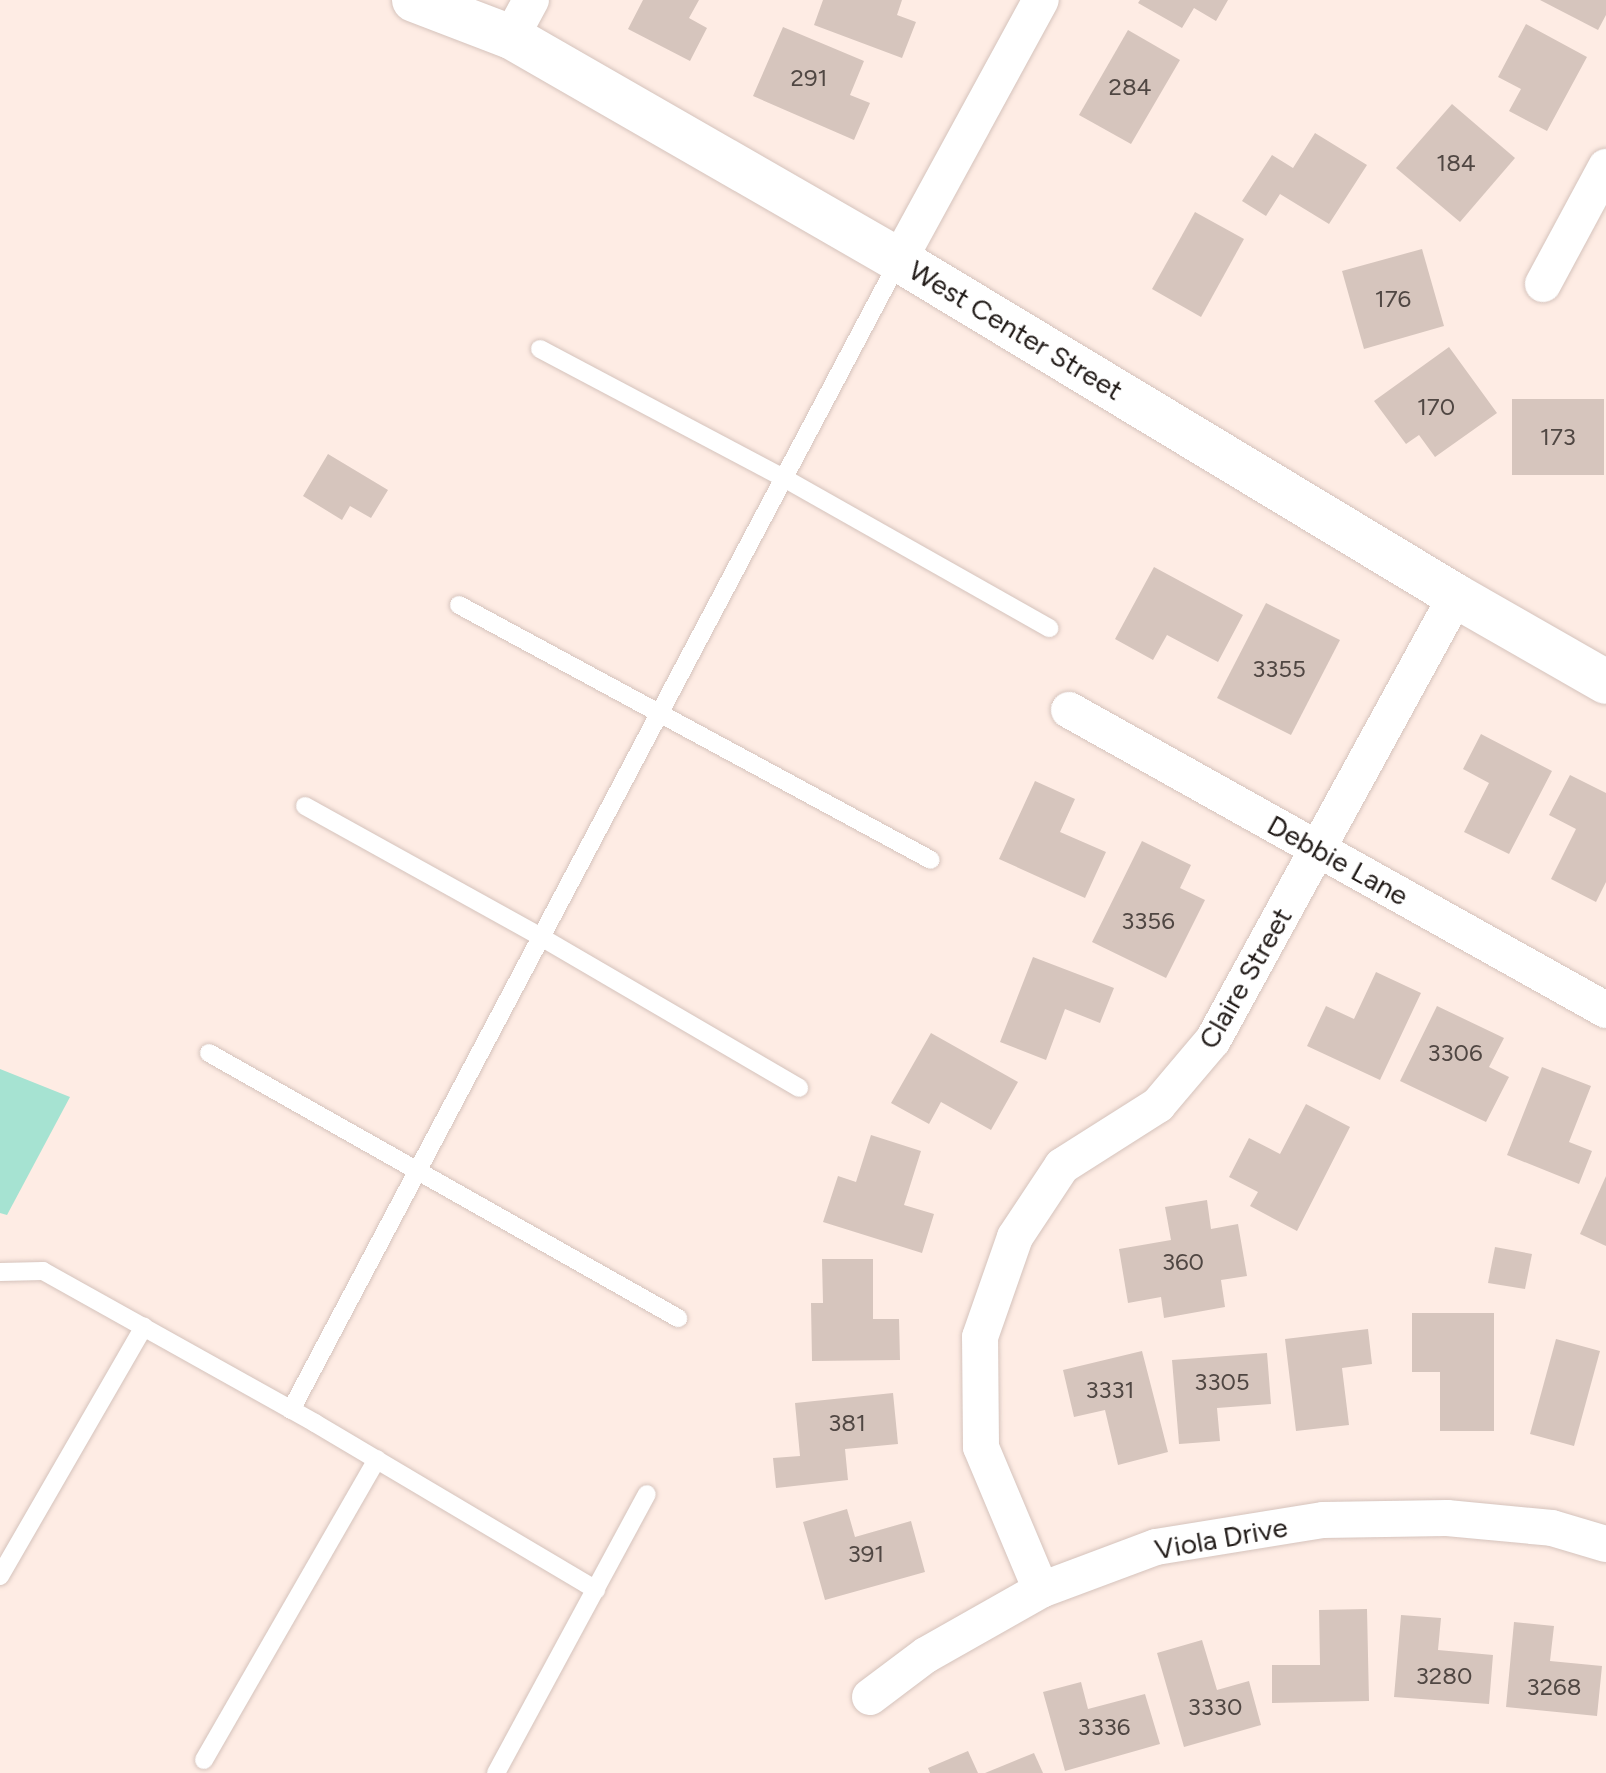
<!DOCTYPE html>
<style>
body{margin:0}
#map{position:relative;width:1606px;height:1773px;overflow:hidden;background:#feece4;font-family:Figtree,sans-serif}
div>[style]{position:absolute}
.water>*{inset:0;background:#a6e3d2}
.building>*{inset:0;background:#d6c5bd}
.roads{filter:drop-shadow(0 0 2px #d5c3bc) drop-shadow(0 0 2px #d5c3bc)}
.lane>*{height:18px;margin:-9px;padding:0 9px;transform-origin:9px;border-radius:9px;background:#fff}
.street>*{height:36px;margin:-18px;padding:0 18px;transform-origin:18px;border-radius:18px;background:#fff}
.secondary>*{height:44px;margin:-22px;padding:0 22px;transform-origin:22px;border-radius:22px;background:#fff}
span{translate:-50% -50%;white-space:nowrap;text-align:center;line-height:1.15;-webkit-text-stroke:6px #fff;paint-order:stroke}
.number-label{font-size:24px;color:#504743}
.number-label span{-webkit-text-stroke-width:0}
.street-label{font-size:28px;color:#231d1a}
</style>
<div id="map">
<div class="water">
<div style="clip-path:polygon(0 1069px,70px 1097px,7px 1215px,0 1213px)"></div>
</div>
<div class="building">
<div style="clip-path:polygon(643px 0,699px 0,689px 18px,707px 28px,690px 61px,628px 29px)"></div>
<div style="clip-path:polygon(823px 0,902px 0,897px 15px,916px 22px,902px 58px,814px 25px)"></div>
<div style="clip-path:polygon(1140px 0,1228px 0,1216px 21px,1194px 8px,1182px 28px,1138px 3px)"></div>
<div style="clip-path:polygon(1540px 0,1606px 0,1606px 15px,1598px 30px)"></div>
<div style="clip-path:polygon(1526px 24px,1587px 57px,1547px 131px,1509px 111px,1521px 89px,1498px 77px)"></div>
<div style="clip-path:polygon(783px 27px,864px 61px,850px 95px,870px 103px,854px 140px,753px 96px)"></div>
<div style="clip-path:polygon(1128px 30px,1180px 60px,1131px 144px,1079px 115px)"></div>
<div style="clip-path:polygon(1452px 104px,1515px 158px,1460px 222px,1396px 168px)"></div>
<div style="clip-path:polygon(1315px 133px,1367px 165px,1329px 224px,1280px 194px,1266px 216px,1242px 201px,1272px 155px,1293px 168px)"></div>
<div style="clip-path:polygon(1195px 212px,1244px 239px,1201px 317px,1152px 289px)"></div>
<div style="clip-path:polygon(1422px 249px,1444px 326px,1364px 349px,1342px 271px)"></div>
<div style="clip-path:polygon(1449px 347px,1497px 413px,1435px 457px,1419px 435px,1406px 444px,1374px 401px)"></div>
<div style="clip-path:polygon(1512px 399px,1604px 399px,1604px 475px,1512px 475px)"></div>
<div style="clip-path:polygon(328px 454px,388px 490px,371px 518px,350px 506px,342px 520px,303px 496px)"></div>
<div style="clip-path:polygon(1154px 567px,1243px 615px,1218px 662px,1167px 635px,1153px 660px,1115px 639px)"></div>
<div style="clip-path:polygon(1266px 603px,1340px 640px,1291px 735px,1217px 698px)"></div>
<div style="clip-path:polygon(1481px 734px,1552px 771px,1509px 854px,1464px 832px,1489px 783px,1463px 769px)"></div>
<div style="clip-path:polygon(1570px 775px,1606px 793px,1606px 882px,1596px 902px,1551px 879px,1576px 829px,1549px 815px)"></div>
<div style="clip-path:polygon(1035px 781px,1075px 799px,1060px 832px,1106px 852px,1085px 898px,999px 859px)"></div>
<div style="clip-path:polygon(1142px 841px,1191px 865px,1180px 888px,1205px 900px,1166px 978px,1092px 942px)"></div>
<div style="clip-path:polygon(1033px 957px,1114px 988px,1100px 1023px,1065px 1009px,1046px 1060px,1000px 1042px)"></div>
<div style="clip-path:polygon(1376px 972px,1421px 993px,1380px 1080px,1307px 1046px,1326px 1006px,1354px 1019px)"></div>
<div style="clip-path:polygon(1437px 1006px,1504px 1038px,1489px 1067px,1509px 1077px,1486px 1122px,1400px 1081px)"></div>
<div style="clip-path:polygon(931px 1033px,1018px 1082px,991px 1130px,941px 1102px,929px 1124px,891px 1103px)"></div>
<div style="clip-path:polygon(1542px 1067px,1591px 1086px,1569px 1142px,1592px 1151px,1579px 1184px,1507px 1155px)"></div>
<div style="clip-path:polygon(1306px 1104px,1350px 1127px,1297px 1231px,1250px 1206px,1258px 1192px,1229px 1177px,1249px 1138px,1280px 1154px)"></div>
<div style="clip-path:polygon(871px 1135px,921px 1151px,904px 1205px,934px 1214px,922px 1253px,823px 1222px,838px 1176px,856px 1182px)"></div>
<div style="clip-path:polygon(1606px 1176px,1606px 1246px,1580px 1234px)"></div>
<div style="clip-path:polygon(1207px 1200px,1211px 1229px,1238px 1224px,1247px 1276px,1221px 1280px,1225px 1307px,1164px 1318px,1161px 1297px,1128px 1303px,1119px 1249px,1171px 1240px,1165px 1207px)"></div>
<div style="clip-path:polygon(1495px 1247px,1532px 1254px,1525px 1289px,1488px 1283px)"></div>
<div style="clip-path:polygon(822px 1259px,873px 1259px,873px 1319px,899px 1319px,900px 1360px,812px 1361px,811px 1303px,823px 1303px)"></div>
<div style="clip-path:polygon(1412px 1313px,1494px 1313px,1494px 1431px,1440px 1431px,1440px 1372px,1412px 1372px)"></div>
<div style="clip-path:polygon(1368px 1329px,1372px 1364px,1342px 1368px,1349px 1425px,1296px 1431px,1285px 1339px)"></div>
<div style="clip-path:polygon(1556px 1339px,1600px 1351px,1574px 1446px,1530px 1434px)"></div>
<div style="clip-path:polygon(1142px 1351px,1168px 1452px,1118px 1465px,1105px 1410px,1074px 1417px,1063px 1370px)"></div>
<div style="clip-path:polygon(1267px 1353px,1271px 1404px,1217px 1408px,1220px 1441px,1179px 1444px,1172px 1360px)"></div>
<div style="clip-path:polygon(893px 1393px,898px 1444px,845px 1449px,848px 1480px,776px 1488px,773px 1458px,800px 1456px,795px 1403px)"></div>
<div style="clip-path:polygon(847px 1509px,855px 1537px,911px 1521px,925px 1572px,825px 1600px,803px 1522px)"></div>
<div style="clip-path:polygon(1367px 1609px,1369px 1701px,1272px 1703px,1272px 1665px,1320px 1665px,1319px 1610px)"></div>
<div style="clip-path:polygon(1401px 1615px,1441px 1618px,1438px 1650px,1493px 1655px,1489px 1704px,1394px 1697px)"></div>
<div style="clip-path:polygon(1514px 1622px,1554px 1626px,1550px 1661px,1602px 1666px,1597px 1716px,1506px 1707px)"></div>
<div style="clip-path:polygon(1202px 1640px,1217px 1690px,1249px 1681px,1261px 1725px,1184px 1747px,1157px 1653px)"></div>
<div style="clip-path:polygon(1081px 1682px,1088px 1709px,1145px 1694px,1160px 1744px,1065px 1771px,1043px 1692px)"></div>
<div style="clip-path:polygon(968px 1751px,978px 1773px,930px 1773px,928px 1768px)"></div>
<div style="clip-path:polygon(1034px 1753px,1043px 1773px,985px 1773px)"></div>
</div>
<div class="roads">
<div class="lane">
<div style="left:540px;top:349px;width:276px;rotate:27.9deg"></div>
<div style="left:784px;top:478px;width:305px;rotate:29.5deg"></div>
<div style="left:459px;top:605px;width:536px;rotate:28.38deg"></div>
<div style="left:305px;top:806px;width:270px;rotate:29deg"></div>
<div style="left:541px;top:937px;width:299px;rotate:30.3deg"></div>
<div style="left:209px;top:1053px;width:539px;rotate:29.47deg"></div>
<div style="left:0;top:1272px;width:43px;rotate:-1.3deg"></div>
<div style="left:43px;top:1271px;width:312px;rotate:29.2deg"></div>
<div style="left:315px;top:1423px;width:327px;rotate:30.7deg"></div>
<div style="left:291px;top:1410px;width:1301px;rotate:-62.13deg"></div>
<div style="left:0;top:1576px;width:288px;rotate:-60deg"></div>
<div style="left:204px;top:1760px;width:347px;rotate:-60.1deg"></div>
<div style="left:496px;top:1773px;width:317px;rotate:-61.6deg"></div>
</div>
<div class="street">
<div style="left:511px;top:37px;width:42px;rotate:-61.6deg"></div>
<div style="left:899px;top:260px;width:296px;rotate:-61.4deg"></div>
<div style="left:1543px;top:284px;width:133px;rotate:-61.7deg"></div>
<div style="left:1069px;top:710px;width:615px;rotate:29.19deg"></div>
<div style="left:1041px;top:1590px;width:155px;rotate:-112.8deg"></div>
<div style="left:981px;top:1447px;width:110px;rotate:-90.5deg"></div>
<div style="left:980px;top:1337px;width:106px;rotate:-70.7deg"></div>
<div style="left:1015px;top:1237px;width:85px;rotate:-56.5deg"></div>
<div style="left:1062px;top:1166px;width:114px;rotate:-32.4deg"></div>
<div style="left:1158px;top:1105px;width:85px;rotate:-49.8deg"></div>
<div style="left:1213px;top:1040px;width:506px;rotate:-61.31deg"></div>
<div style="left:870px;top:1697px;width:70px;rotate:-36.9deg"></div>
<div style="left:926px;top:1655px;width:132px;rotate:-29.5deg"></div>
<div style="left:1041px;top:1590px;width:123px;rotate:-20.5deg"></div>
<div style="left:1156px;top:1547px;width:169px;rotate:-9.2deg"></div>
<div style="left:1323px;top:1520px;width:124px;rotate:-0.9deg"></div>
<div style="left:1447px;top:1518px;width:105px;rotate:5.4deg"></div>
<div style="left:1552px;top:1528px;width:56px;rotate:16.5deg"></div>
</div>
<div class="secondary">
<div style="left:414px;top:0;width:104px;rotate:20.9deg"></div>
<div style="left:511px;top:37px;width:448px;rotate:29.9deg"></div>
<div style="left:899px;top:260px;width:650px;rotate:31.1deg"></div>
<div style="left:1456px;top:596px;width:173px;rotate:29.8deg"></div>
</div>
</div>
<div class="number-label">
<span style="left:809px;top:78px">291</span>
<span style="left:1130px;top:87px">284</span>
<span style="left:1456px;top:163px">184</span>
<span style="left:1393px;top:299px">176</span>
<span style="left:1436px;top:407px">170</span>
<span style="left:1558px;top:437px">173</span>
<span style="left:1279px;top:669px">3355</span>
<span style="left:1148px;top:921px">3356</span>
<span style="left:1455px;top:1053px">3306</span>
<span style="left:1183px;top:1262px">360</span>
<span style="left:1222px;top:1382px">3305</span>
<span style="left:1110px;top:1390px">3331</span>
<span style="left:847px;top:1423px">381</span>
<span style="left:866px;top:1554px">391</span>
<span style="left:1444px;top:1676px">3280</span>
<span style="left:1554px;top:1687px">3268</span>
<span style="left:1215px;top:1707px">3330</span>
<span style="left:1104px;top:1727px">3336</span>
</div>
<div class="street-label">
<span style="left:1016px;top:330px;rotate:31deg">West Center Street</span>
<span style="left:1338px;top:860px;rotate:29deg">Debbie Lane</span>
<span style="left:1245px;top:978px;rotate:-60deg">Claire Street</span>
<span style="left:1221px;top:1538px;rotate:-10deg">Viola Drive</span>
</div>
</div>
